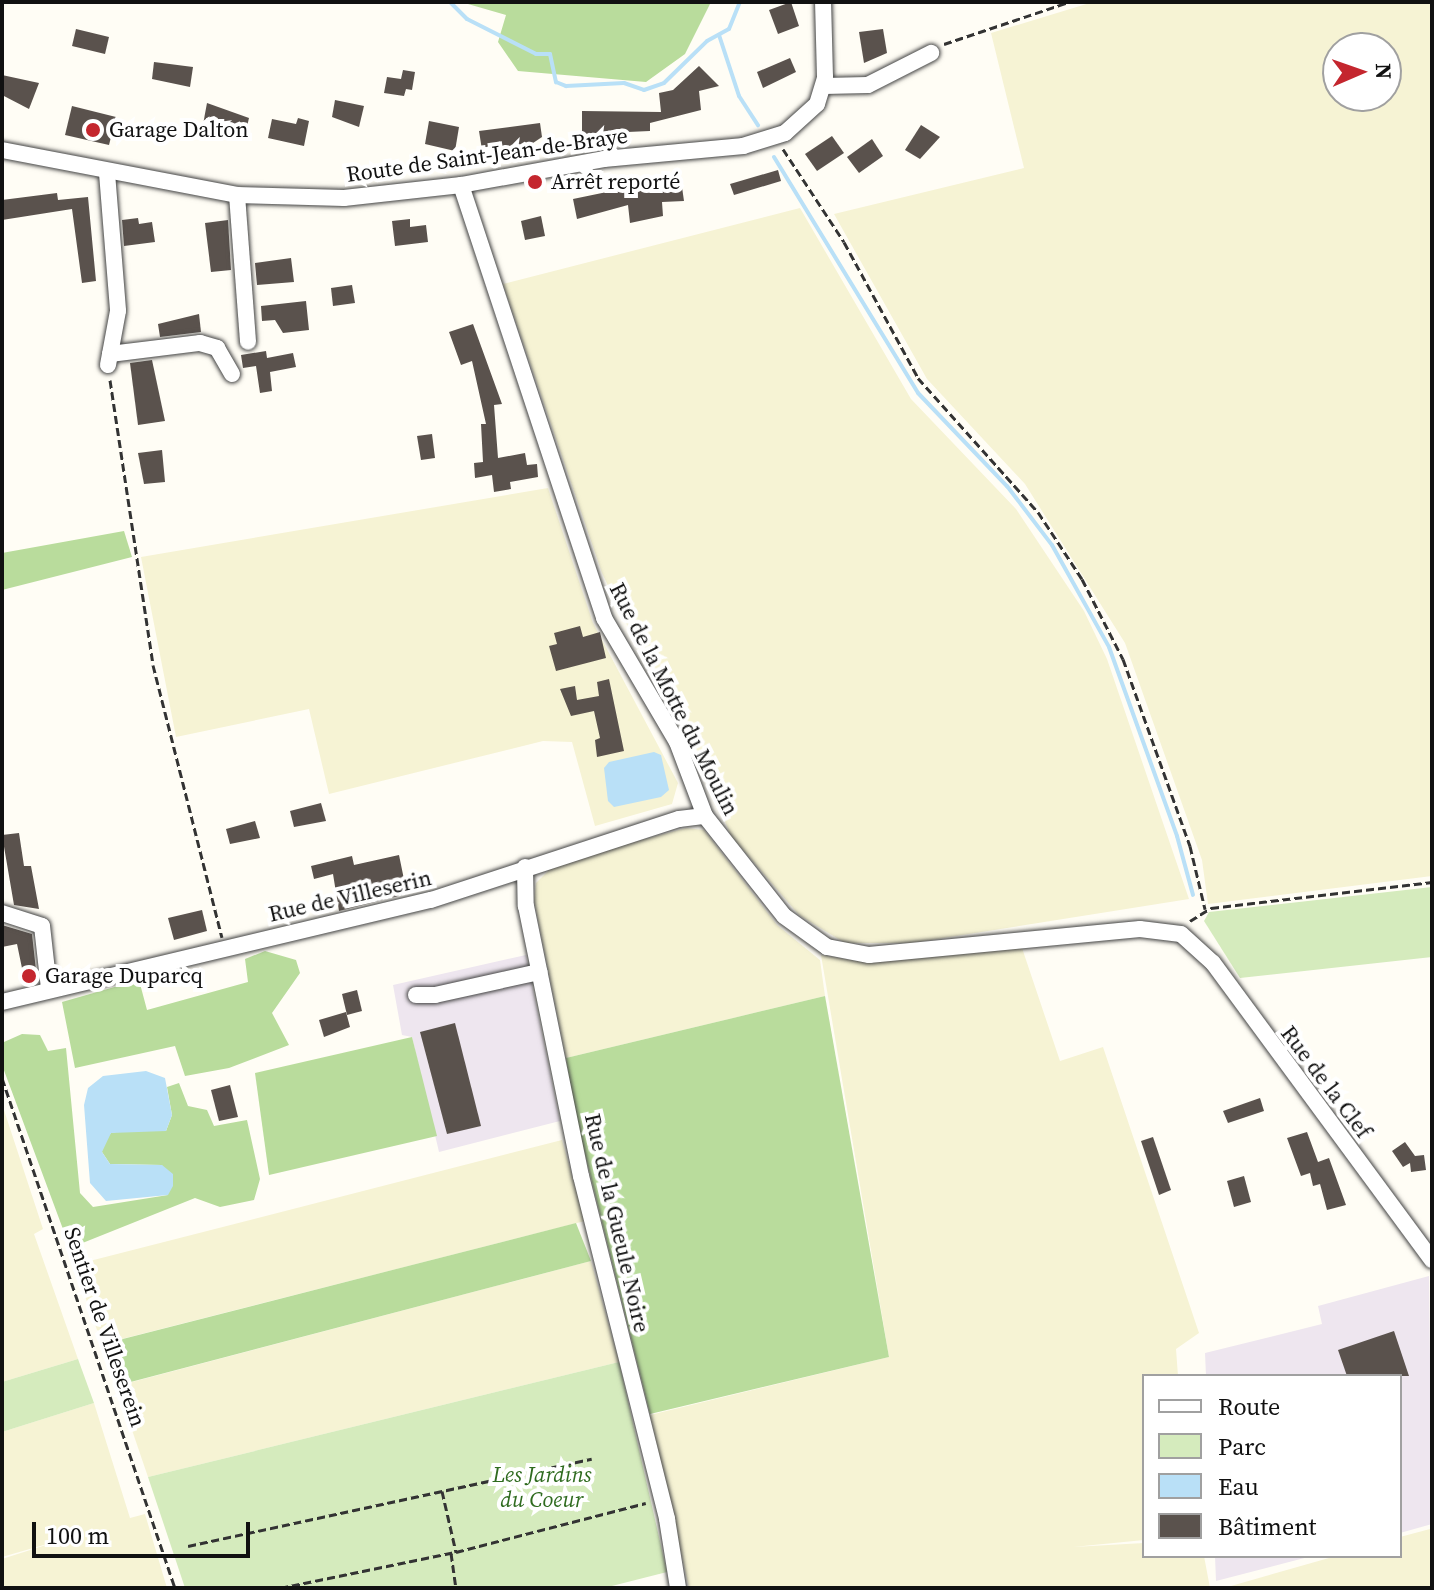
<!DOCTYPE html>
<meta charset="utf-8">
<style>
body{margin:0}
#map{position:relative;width:1434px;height:1590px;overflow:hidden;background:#fffdf5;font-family:"Source Serif 4",serif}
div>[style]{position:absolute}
.industrial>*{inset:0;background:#eee6ef}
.farmland>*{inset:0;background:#f6f3d4}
.green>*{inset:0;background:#d5ebbd}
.forest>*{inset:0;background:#b9dc9c}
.water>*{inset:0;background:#b9e0f7}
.stream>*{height:4px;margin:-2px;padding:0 2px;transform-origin:2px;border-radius:2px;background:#b9e0f7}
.building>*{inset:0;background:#5a524d}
.path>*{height:3px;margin-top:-1.5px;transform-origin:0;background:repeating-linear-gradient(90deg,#333 0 8px,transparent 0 12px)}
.roads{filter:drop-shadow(0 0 2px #444) drop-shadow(0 0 2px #444)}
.minor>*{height:16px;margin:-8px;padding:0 8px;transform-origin:8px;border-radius:8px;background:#fff}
.dots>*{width:22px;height:22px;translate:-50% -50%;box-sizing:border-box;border:4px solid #fff;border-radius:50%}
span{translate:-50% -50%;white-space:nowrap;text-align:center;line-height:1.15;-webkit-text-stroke:8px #fff;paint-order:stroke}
.poi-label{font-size:22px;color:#111}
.left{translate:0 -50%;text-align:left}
.street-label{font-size:22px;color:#111}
.park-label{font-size:22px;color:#2f6b1f;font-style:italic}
.frame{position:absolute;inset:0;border:4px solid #111;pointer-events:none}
.legend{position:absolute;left:1142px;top:1374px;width:260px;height:184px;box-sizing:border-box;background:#fff;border:2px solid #a0a0a0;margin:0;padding:10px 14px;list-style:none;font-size:24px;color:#111}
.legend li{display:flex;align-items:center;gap:16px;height:40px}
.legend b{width:40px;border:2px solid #a0a0a0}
.north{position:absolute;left:1322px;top:32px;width:80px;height:80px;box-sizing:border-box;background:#fff;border:2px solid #a0a0a0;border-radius:50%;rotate:88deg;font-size:22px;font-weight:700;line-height:32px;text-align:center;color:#111}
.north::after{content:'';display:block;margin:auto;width:28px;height:36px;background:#c4262e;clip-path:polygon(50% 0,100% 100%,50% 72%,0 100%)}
.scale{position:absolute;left:32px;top:1522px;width:218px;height:36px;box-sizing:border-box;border:4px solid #111;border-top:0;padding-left:10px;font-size:24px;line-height:28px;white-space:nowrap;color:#111;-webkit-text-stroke:6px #fff;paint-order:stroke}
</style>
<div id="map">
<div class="industrial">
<div style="clip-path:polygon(526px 955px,560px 1121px,439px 1152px,412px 1037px,402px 1035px,393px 985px)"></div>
<div style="clip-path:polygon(1429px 1276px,1432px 1524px,1400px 1533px,1400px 1376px,1206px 1376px,1205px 1353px,1322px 1324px,1318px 1306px)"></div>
<div style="clip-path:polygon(1215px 1556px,1312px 1556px,1216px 1581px)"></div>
</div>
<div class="farmland">
<div style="clip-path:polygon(evenodd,1093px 2px,1432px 2px,1432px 876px,1208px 904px,1202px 860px,1125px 643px,1025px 484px,927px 379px,834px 214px,1024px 168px,991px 33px,1093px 2px,1338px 48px,1386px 48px,1386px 96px,1338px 96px,1338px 48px)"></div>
<div style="clip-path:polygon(800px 208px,911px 399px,1016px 509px,1084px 611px,1107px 659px,1189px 899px,912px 943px,845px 943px,799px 915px,731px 836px,691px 739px,653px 679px,602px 573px,503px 284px)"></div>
<div style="clip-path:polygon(548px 488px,593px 623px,678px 783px,672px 804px,595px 826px,572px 742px,543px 741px,329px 794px,309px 709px,176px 737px,141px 557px)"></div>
<div style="clip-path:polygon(686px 828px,704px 830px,777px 925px,820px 960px,825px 996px,566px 1058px,534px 900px,536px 883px,556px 863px)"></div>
<div style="clip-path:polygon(1021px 945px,1060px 1061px,1103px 1047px,1199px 1333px,1176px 1349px,1178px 1376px,1144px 1376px,1144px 1540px,1073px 1547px,1144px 1543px,1144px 1556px,1204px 1556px,1210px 1588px,689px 1588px,650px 1415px,889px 1357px,821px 955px,857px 961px)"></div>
<div style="clip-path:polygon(2px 1104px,43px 1229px,34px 1234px,78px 1359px,2px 1382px)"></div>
<div style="clip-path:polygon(562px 1140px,585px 1221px,102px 1344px,74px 1265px)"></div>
<div style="clip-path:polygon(591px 1261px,619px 1362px,148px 1477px,117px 1386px)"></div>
<div style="clip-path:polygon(94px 1403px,130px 1518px,145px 1514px,167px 1588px,2px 1588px,2px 1559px,68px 1538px,2px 1557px,2px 1432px)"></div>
<div style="clip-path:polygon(1430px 1529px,1430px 1588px,1224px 1588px,1336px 1556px,1400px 1556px,1400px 1537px)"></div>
</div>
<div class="green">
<div style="clip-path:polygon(1432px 887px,1432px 957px,1240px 978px,1204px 921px,1209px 912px)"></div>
<div style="clip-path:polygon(78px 1359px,94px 1403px,2px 1432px,2px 1382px)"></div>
<div style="clip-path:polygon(619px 1362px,667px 1572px,604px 1588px,185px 1588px,148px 1477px)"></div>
</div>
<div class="forest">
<div style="clip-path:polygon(461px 2px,711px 2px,685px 54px,646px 82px,518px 71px,498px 42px,506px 15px)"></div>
<div style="clip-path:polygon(124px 531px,132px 557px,2px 590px,2px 553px)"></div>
<div style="clip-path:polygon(265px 951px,296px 960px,300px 973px,272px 1013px,289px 1045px,229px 1068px,185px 1076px,175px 1046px,75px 1068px,62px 1002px,139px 980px,147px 1010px,248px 982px,245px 959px)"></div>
<div style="clip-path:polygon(825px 996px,889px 1357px,650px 1414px,575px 1114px,566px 1058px)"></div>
<div style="clip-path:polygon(22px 1034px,40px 1035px,48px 1051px,66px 1048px,80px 1193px,93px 1207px,168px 1195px,162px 1165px,110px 1164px,102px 1152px,103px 1141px,111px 1133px,127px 1130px,166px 1131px,172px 1115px,167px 1087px,179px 1083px,188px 1106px,207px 1110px,214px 1126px,247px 1120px,260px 1179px,254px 1200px,220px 1207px,195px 1198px,70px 1248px,2px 1065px,4px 1042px)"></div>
<div style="clip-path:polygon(412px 1037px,437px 1136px,269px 1175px,255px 1073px)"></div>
<div style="clip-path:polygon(576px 1223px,591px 1261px,123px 1384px,111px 1342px)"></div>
</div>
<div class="water">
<div style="clip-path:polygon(654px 752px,661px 755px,669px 790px,661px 797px,614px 807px,608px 801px,604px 768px,609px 762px)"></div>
<div style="clip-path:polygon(146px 1071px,165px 1078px,172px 1115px,166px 1131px,111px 1133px,102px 1152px,110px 1164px,162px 1165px,173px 1174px,173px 1186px,168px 1195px,106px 1201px,90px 1183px,84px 1105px,88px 1088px,103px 1076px)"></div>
</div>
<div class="stream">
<div style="left:450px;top:2px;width:24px;rotate:45deg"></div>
<div style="left:467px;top:19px;width:77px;rotate:26.9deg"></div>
<div style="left:536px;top:54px;width:14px"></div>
<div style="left:550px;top:54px;width:29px;rotate:78deg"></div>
<div style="left:556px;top:82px;width:11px;rotate:22deg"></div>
<div style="left:566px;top:86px;width:58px;rotate:-3deg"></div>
<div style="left:624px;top:83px;width:21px;rotate:19deg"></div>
<div style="left:644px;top:90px;width:21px;rotate:-19deg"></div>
<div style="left:664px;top:83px;width:60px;rotate:-44.3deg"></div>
<div style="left:707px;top:41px;width:25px;rotate:-29deg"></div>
<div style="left:729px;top:29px;width:29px;rotate:-68deg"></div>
<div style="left:719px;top:35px;width:64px;rotate:71.8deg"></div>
<div style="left:739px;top:96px;width:35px;rotate:57deg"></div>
<div style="left:774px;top:157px;width:276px;rotate:58.6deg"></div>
<div style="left:918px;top:393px;width:129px;rotate:46.3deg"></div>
<div style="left:1007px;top:486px;width:74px;rotate:52.7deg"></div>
<div style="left:1052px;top:545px;width:117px;rotate:60.8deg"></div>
<div style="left:1109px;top:647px;width:201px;rotate:70.2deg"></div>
<div style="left:1177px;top:836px;width:61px;rotate:74.8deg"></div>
</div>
<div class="building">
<div style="clip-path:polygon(791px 2px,799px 26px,778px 34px,769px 10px)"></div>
<div style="clip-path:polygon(76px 29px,109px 37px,105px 54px,72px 46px)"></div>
<div style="clip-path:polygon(883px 29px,887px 53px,864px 63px,859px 32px)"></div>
<div style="clip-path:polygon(790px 58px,796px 72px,763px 88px,757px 72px)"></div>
<div style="clip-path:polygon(154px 62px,193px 67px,190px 87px,152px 79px)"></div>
<div style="clip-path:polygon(699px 66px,719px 86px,699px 91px,701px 110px,650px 123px,650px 131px,582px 134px,582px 111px,661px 112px,659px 93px,673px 90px)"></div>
<div style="clip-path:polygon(403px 70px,415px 72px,412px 90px,406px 89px,404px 96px,384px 93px,387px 77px,401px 79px)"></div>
<div style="clip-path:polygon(2px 75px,39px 83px,29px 109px,2px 95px)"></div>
<div style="clip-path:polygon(335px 100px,364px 106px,359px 127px,332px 117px)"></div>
<div style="clip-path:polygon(207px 103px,249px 118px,245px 135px,202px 130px)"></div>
<div style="clip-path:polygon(72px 106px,116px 117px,109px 145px,65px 135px)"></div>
<div style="clip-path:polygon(298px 118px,309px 121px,304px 146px,268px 138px,272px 119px,296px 124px)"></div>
<div style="clip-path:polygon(429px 121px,459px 127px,455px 151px,425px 144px)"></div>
<div style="clip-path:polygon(540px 123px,542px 137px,533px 143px,482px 150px,479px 131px)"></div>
<div style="clip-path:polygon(921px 125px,940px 137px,920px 159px,905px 150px)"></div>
<div style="clip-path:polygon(832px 136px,844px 153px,817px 171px,805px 154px)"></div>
<div style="clip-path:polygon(872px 139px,883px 156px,859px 173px,847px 157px)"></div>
<div style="clip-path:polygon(778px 170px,781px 181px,734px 195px,730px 184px)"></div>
<div style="clip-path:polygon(631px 187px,682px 187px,684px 201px,662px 202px,663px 216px,630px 223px,628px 205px,577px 219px,573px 199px)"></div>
<div style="clip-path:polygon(57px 193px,58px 200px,88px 197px,96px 281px,82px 283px,72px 209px,2px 220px,2px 200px)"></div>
<div style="clip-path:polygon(541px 216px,545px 236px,525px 240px,521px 221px)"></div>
<div style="clip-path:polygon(138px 218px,139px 224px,152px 222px,155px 242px,124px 246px,122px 220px)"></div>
<div style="clip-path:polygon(410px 219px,410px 227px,426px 225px,428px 242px,395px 246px,392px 221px)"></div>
<div style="clip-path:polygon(228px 220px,231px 270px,211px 272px,205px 223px)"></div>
<div style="clip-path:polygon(291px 258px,294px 282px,257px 285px,255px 263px)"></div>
<div style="clip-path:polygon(352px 285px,355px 303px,333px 306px,331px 288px)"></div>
<div style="clip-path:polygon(306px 301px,309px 330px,283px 333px,275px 320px,262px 321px,261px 306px)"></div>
<div style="clip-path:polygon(199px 314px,201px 332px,160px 337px,158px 324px)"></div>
<div style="clip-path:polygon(473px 324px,502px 404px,494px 405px,498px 458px,525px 453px,527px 465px,537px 464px,538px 477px,510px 482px,511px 489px,494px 492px,492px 475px,475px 478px,474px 463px,483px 462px,481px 424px,486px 424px,472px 361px,461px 365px,449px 332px)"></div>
<div style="clip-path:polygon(266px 351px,267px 358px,293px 353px,296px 367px,270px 372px,272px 391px,260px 393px,256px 366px,243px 368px,241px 355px)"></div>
<div style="clip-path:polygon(152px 360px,165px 421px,138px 425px,130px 363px)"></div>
<div style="clip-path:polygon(432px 434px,435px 458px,421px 460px,417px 436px)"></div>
<div style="clip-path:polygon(162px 450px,165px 482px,144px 484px,138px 453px)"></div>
<div style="clip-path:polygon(580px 626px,583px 637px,600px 632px,606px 658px,556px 671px,549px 646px,557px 644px,554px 633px)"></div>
<div style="clip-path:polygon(609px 679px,624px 751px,597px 757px,595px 740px,600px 738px,594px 711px,571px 716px,560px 689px,575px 686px,577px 700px,599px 696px,597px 682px)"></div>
<div style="clip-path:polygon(321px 803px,326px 821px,294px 827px,290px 811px)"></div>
<div style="clip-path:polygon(255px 821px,260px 838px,230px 844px,226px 829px)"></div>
<div style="clip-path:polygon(19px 833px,24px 866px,31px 866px,39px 909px,14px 905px,2px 835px)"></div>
<div style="clip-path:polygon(399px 855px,407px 894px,339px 911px,333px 874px,314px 879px,311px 866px,352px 856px,354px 865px)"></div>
<div style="clip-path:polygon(202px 910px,207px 931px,174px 940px,168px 918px)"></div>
<div style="clip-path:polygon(2px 925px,32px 934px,36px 970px,23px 973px,17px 944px,2px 947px)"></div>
<div style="clip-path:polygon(357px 990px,362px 1011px,347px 1015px,342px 994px)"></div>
<div style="clip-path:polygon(346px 1012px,350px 1027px,324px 1037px,319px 1020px)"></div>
<div style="clip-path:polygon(455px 1023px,481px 1126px,447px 1134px,420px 1032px)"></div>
<div style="clip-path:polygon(230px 1085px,238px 1117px,219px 1121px,211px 1090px)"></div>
<div style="clip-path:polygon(1260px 1098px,1264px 1111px,1228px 1123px,1223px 1111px)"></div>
<div style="clip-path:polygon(1307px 1132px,1318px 1162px,1329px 1158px,1346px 1205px,1327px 1210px,1320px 1184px,1313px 1186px,1310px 1173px,1301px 1176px,1287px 1138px)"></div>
<div style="clip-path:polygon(1153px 1137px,1171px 1190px,1159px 1195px,1141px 1141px)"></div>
<div style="clip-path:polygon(1405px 1142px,1415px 1156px,1424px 1155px,1426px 1170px,1411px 1172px,1410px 1163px,1403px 1167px,1392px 1151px)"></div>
<div style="clip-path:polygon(1244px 1176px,1251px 1202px,1234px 1207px,1227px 1181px)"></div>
<div style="clip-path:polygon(1394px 1331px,1409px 1376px,1347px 1376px,1338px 1350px)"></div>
</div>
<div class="path">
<div style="left:944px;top:44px;width:132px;rotate:-18.6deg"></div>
<div style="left:783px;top:149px;width:111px;rotate:56.7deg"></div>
<div style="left:844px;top:242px;width:155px;rotate:61.4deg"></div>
<div style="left:918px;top:378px;width:180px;rotate:48.2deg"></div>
<div style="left:1038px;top:512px;width:80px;rotate:56.7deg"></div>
<div style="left:1082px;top:579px;width:90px;rotate:62.9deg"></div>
<div style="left:1123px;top:659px;width:199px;rotate:70.3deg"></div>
<div style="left:1190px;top:846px;width:65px;rotate:76.6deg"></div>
<div style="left:110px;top:380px;width:288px;rotate:81.4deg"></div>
<div style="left:153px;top:665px;width:281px;rotate:75.8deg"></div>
<div style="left:1190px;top:921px;width:25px;rotate:-32deg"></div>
<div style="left:1211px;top:908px;width:223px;rotate:-6.7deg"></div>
<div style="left:2px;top:1078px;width:539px;rotate:71.26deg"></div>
<div style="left:442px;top:1491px;width:63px;rotate:77.1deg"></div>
<div style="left:188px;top:1546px;width:413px;rotate:-12.2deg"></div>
<div style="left:451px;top:1553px;width:35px;rotate:82deg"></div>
<div style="left:280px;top:1588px;width:180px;rotate:-11.6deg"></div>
<div style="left:456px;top:1552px;width:196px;rotate:-14.5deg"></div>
</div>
<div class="roads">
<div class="minor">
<div style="left:824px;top:86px;width:44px;rotate:-1.3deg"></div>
<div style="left:868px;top:85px;width:71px;rotate:-26.9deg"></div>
<div style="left:2px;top:150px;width:239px;rotate:10.8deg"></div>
<div style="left:237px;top:195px;width:107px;rotate:1.6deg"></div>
<div style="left:344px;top:198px;width:118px;rotate:-6.3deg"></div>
<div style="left:461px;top:185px;width:145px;rotate:-10.3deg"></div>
<div style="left:604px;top:159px;width:140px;rotate:-5.3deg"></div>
<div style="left:743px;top:146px;width:44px;rotate:-17.2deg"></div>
<div style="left:785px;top:133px;width:43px;rotate:-42.2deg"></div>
<div style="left:817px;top:104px;width:28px;rotate:-73deg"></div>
<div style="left:825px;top:77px;width:75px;rotate:-91.5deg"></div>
<div style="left:107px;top:173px;width:138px;rotate:85.4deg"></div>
<div style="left:118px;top:311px;width:55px;rotate:100.5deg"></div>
<div style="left:461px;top:185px;width:456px;rotate:71.7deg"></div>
<div style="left:604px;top:618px;width:144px;rotate:59.5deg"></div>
<div style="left:677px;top:742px;width:79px;rotate:69.3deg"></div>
<div style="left:705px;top:816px;width:127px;rotate:51.7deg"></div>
<div style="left:784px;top:916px;width:53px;rotate:35.8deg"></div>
<div style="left:827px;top:947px;width:43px;rotate:10.8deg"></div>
<div style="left:869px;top:955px;width:272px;rotate:-5.5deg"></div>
<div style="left:1140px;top:929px;width:41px;rotate:7deg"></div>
<div style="left:1181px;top:934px;width:43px;rotate:42.2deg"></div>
<div style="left:1213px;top:963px;width:369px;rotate:53.6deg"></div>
<div style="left:237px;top:195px;width:147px;rotate:85.7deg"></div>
<div style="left:110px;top:354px;width:91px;rotate:-7deg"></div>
<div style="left:200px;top:343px;width:18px;rotate:16deg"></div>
<div style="left:217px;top:348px;width:30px;rotate:60deg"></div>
<div style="left:525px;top:867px;width:39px;rotate:89deg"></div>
<div style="left:526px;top:906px;width:276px;rotate:78.5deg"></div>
<div style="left:581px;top:1176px;width:354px;rotate:75.9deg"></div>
<div style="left:667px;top:1519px;width:70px;rotate:80.9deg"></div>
<div style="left:2px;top:913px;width:42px;rotate:18deg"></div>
<div style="left:42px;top:926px;width:62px;rotate:83.6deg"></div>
<div style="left:416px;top:995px;width:19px"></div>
<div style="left:435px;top:995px;width:107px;rotate:-12.5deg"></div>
<div style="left:2px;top:1002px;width:441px;rotate:-13.4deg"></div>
<div style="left:431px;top:900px;width:261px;rotate:-18.1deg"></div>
<div style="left:679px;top:819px;width:26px;rotate:-7deg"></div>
</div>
</div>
<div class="dots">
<div style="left:93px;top:130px;background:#c4262e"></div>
<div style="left:535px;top:182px;background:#c4262e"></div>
<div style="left:29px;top:976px;background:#c4262e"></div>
</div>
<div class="poi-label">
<span class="left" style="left:109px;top:130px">Garage Dalton</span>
<span class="left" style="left:551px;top:182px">Arrêt reporté</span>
<span class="left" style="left:45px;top:976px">Garage Duparcq</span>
</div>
<div class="street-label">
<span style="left:487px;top:155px;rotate:-8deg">Route de Saint-Jean-de-Braye</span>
<span style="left:674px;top:699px;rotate:63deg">Rue de la Motte du Moulin</span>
<span style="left:350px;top:896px;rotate:-13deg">Rue de Villeserin</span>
<span style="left:1326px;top:1082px;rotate:53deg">Rue de la Clef</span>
<span style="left:617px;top:1223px;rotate:77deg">Rue de la Gueule Noire</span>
<span style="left:105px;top:1327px;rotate:71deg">Sentier de Villeserein</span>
</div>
<div class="park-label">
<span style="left:542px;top:1487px">Les Jardins<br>du Coeur</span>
</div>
<div class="frame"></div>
<ul class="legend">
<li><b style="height:10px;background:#fff"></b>Route</li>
<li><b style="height:22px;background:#d5ebbd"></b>Parc</li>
<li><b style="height:22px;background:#b9e0f7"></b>Eau</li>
<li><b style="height:22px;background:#5a524d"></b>Bâtiment</li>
</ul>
<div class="north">N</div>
<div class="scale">100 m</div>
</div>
